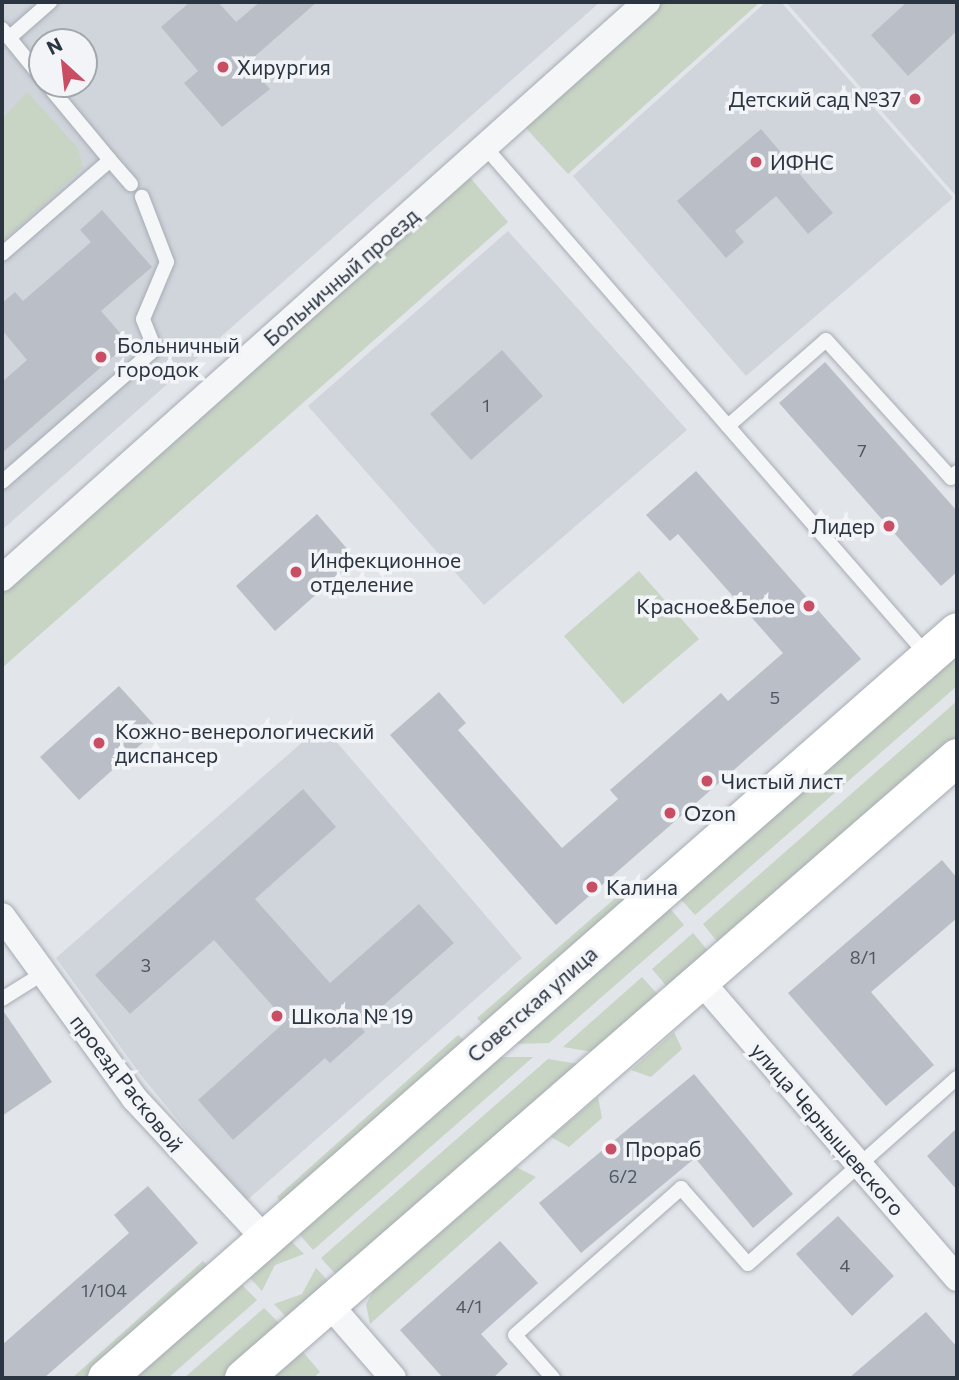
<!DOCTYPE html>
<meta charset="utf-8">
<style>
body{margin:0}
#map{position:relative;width:959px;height:1380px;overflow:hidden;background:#e2e5ea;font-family:Commissioner,sans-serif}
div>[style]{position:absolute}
.built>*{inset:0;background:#d0d5dc}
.green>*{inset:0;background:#c8d4c4}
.building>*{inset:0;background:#babfc7}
.roads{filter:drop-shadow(0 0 2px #a7acb4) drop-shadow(0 0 2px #a7acb4)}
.service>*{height:14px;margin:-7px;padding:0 7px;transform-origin:7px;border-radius:7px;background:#f5f6f8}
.minor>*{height:26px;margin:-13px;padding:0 13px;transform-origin:13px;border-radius:13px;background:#f5f6f8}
.secondary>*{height:37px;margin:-18.5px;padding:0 18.5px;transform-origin:18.5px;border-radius:18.5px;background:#fff}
.dots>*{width:19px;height:19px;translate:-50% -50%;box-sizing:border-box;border:4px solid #f2f4f7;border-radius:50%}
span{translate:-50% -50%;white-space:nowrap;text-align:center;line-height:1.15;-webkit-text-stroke:7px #f2f4f7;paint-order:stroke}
.number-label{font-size:18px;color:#4f5762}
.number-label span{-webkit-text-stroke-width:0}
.poi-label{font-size:21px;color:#2b3441}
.left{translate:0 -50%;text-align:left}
.right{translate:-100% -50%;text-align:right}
.street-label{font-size:21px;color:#2b3441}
.frame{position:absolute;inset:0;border:4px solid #2b3441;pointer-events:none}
.north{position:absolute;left:28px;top:28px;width:70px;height:70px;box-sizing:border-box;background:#f2f4f7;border:2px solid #a2a7ae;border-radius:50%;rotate:333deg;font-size:19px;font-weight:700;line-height:28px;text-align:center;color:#2b3441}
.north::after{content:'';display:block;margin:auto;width:24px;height:32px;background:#c94d63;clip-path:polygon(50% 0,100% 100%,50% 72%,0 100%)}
</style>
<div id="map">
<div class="built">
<div style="clip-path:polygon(evenodd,2px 2px,600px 2px,2px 530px,2px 2px,42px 42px,84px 42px,84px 84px,42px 84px,42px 42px)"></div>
<div style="clip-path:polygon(766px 2px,781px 2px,953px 198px,746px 376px,573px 176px)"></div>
<div style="clip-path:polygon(786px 2px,957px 2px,957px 197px)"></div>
<div style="clip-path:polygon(508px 231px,687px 430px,484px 605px,308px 406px)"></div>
<div style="clip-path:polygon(322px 725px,522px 958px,245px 1202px,140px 1074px,56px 958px)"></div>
</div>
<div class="green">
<div style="clip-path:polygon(662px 2px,760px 2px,568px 174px,524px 126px)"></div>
<div style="clip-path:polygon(27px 92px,78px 148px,83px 168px,2px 242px,2px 119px)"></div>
<div style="clip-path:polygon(468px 175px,508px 222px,2px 668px,2px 588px)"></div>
<div style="clip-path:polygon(639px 571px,699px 639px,623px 704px,564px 636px)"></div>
<div style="clip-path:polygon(957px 651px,957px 686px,695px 915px,679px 897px)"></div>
<div style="clip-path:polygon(957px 701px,957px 737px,720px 945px,703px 924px)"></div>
<div style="clip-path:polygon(635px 881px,640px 887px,482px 1024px,477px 1018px)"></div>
<div style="clip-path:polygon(668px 906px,684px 925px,549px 1043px,510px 1044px)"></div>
<div style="clip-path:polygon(693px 933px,710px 953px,669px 989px,652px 969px)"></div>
<div style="clip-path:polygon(642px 977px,659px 996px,593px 1052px,563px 1047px)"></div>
<div style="clip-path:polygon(674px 1032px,682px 1049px,651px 1077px,631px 1070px)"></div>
<div style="clip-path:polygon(458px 1035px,464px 1040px,281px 1202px,277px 1197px)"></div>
<div style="clip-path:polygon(495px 1057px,533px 1057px,313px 1250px,299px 1234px)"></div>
<div style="clip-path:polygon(548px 1059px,579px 1064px,337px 1276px,321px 1258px)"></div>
<div style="clip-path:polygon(598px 1097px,602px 1118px,569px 1147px,551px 1137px)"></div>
<div style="clip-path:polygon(516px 1167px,536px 1177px,370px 1324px,366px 1304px,374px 1290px)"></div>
<div style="clip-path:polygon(291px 1241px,304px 1254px,275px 1265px,262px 1291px,250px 1278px)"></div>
<div style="clip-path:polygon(203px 1261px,210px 1269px,88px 1378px,72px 1378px)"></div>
<div style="clip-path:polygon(316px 1268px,330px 1283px,288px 1319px,274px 1304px,302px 1294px)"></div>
<div style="clip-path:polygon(242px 1285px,257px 1300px,168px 1378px,134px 1378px)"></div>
<div style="clip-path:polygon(264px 1308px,281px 1325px,221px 1378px,184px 1378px)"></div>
<div style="clip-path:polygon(303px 1352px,320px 1372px,313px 1378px,273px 1378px)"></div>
</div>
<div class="building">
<div style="clip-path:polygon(190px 2px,218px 2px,236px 22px,260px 2px,317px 2px,247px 63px,270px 89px,222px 127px,184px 83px,198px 71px,161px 27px)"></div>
<div style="clip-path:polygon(907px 2px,957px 2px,957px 31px,908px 76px,871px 35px)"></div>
<div style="clip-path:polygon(761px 129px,833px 213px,808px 234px,776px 196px,735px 231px,744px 242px,726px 258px,677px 201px)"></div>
<div style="clip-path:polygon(102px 210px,152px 267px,101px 311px,129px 343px,2px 453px,2px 382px,27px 360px,2px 330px,2px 303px,15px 292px,23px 301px,91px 242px,80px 230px)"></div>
<div style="clip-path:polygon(502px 350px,543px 396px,471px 460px,430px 414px)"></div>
<div style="clip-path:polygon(825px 362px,957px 511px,957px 572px,941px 586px,779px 403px)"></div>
<div style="clip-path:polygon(696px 471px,861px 659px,556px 925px,390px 735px,439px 692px,466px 723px,458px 730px,562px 848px,618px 799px,610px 790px,721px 693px,728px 701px,783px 653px,678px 534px,670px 541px,646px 515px)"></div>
<div style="clip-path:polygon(317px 514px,356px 559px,275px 631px,236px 586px)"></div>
<div style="clip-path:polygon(119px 686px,158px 729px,79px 800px,40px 757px)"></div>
<div style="clip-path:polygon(303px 789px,336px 827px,255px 899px,330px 983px,419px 904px,454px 943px,360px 1026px,365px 1032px,330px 1063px,325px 1058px,233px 1140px,198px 1100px,286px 1021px,214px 940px,130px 1014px,95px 975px)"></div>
<div style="clip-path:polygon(942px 860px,957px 878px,957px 918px,871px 992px,934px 1065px,886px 1106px,788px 993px)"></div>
<div style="clip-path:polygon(2px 1009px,52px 1082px,2px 1116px)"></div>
<div style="clip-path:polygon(694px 1074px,793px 1194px,753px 1228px,695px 1158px,581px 1253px,539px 1203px)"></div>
<div style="clip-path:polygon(957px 1128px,957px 1190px,927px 1156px)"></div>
<div style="clip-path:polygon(148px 1186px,198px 1243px,44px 1378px,2px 1378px,2px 1345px,129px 1233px,114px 1215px)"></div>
<div style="clip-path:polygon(838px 1216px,894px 1276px,852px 1316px,796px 1254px)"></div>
<div style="clip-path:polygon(500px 1241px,538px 1283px,481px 1334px,508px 1364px,493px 1378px,443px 1378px,400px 1330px)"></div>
<div style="clip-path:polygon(926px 1312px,957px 1347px,957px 1378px,849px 1378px)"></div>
</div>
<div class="roads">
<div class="service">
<div style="left:2px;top:29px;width:63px;rotate:50.8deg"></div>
<div style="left:9px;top:38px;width:55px;rotate:-41.3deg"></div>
<div style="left:486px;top:148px;width:672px;rotate:48.98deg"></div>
<div style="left:110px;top:160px;width:32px;rotate:49deg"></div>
<div style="left:2px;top:254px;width:143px;rotate:-41deg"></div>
<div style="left:110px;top:160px;width:99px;rotate:-129.7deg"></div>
<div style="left:728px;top:426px;width:130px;rotate:-41.3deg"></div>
<div style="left:826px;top:340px;width:186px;rotate:47.8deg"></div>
<div style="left:951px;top:478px;width:8px;rotate:-45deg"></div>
<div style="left:2px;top:482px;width:203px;rotate:-41deg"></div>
<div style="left:155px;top:349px;width:32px;rotate:-112deg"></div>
<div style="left:143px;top:319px;width:62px;rotate:-67.2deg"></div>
<div style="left:167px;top:262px;width:70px;rotate:-111deg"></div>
<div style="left:2px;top:999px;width:47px;rotate:-32deg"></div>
<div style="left:553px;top:1378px;width:57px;rotate:-131.5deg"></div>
<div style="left:515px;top:1335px;width:222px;rotate:-41.5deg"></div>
<div style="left:681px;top:1188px;width:101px;rotate:48.6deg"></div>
<div style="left:748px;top:1264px;width:280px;rotate:-41.7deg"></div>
</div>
<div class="minor">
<div style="left:2px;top:578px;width:865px;rotate:-41.77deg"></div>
<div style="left:2px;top:916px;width:226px;rotate:54deg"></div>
<div style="left:135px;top:1099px;width:191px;rotate:47.1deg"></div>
<div style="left:699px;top:979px;width:395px;rotate:49.2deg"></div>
<div style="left:329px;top:1304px;width:98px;rotate:49.1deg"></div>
</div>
<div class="secondary">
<div style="left:106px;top:1378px;width:1132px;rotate:-41.28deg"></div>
<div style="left:243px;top:1378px;width:946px;rotate:-41.02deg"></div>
</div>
</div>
<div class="dots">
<div style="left:223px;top:67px;background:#c94d63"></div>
<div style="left:915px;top:99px;background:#c94d63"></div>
<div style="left:756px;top:162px;background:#c94d63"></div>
<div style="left:101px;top:357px;background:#c94d63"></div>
<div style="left:889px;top:526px;background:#c94d63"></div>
<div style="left:296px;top:572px;background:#c94d63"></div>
<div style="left:809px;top:606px;background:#c94d63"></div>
<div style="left:99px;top:743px;background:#c94d63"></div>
<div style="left:707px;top:781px;background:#c94d63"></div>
<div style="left:670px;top:813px;background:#c94d63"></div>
<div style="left:592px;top:887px;background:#c94d63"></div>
<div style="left:277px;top:1016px;background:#c94d63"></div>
<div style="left:611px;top:1149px;background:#c94d63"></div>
</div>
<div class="number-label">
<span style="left:486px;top:405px">1</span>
<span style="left:862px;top:450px">7</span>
<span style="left:775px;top:697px">5</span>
<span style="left:863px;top:957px">8/1</span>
<span style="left:146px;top:965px">3</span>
<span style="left:623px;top:1176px">6/2</span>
<span style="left:845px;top:1265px">4</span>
<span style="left:104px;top:1290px">1/104</span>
<span style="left:469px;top:1306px">4/1</span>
</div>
<div class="poi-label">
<span class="left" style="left:237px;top:67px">Хирургия</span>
<span class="right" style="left:901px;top:99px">Детский сад №37</span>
<span class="left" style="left:770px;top:162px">ИФНС</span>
<span class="left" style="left:117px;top:357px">Больничный<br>городок</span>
<span class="right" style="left:875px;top:526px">Лидер</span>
<span class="left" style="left:310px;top:572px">Инфекционное<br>отделение</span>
<span class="right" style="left:795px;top:606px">Красное&amp;Белое</span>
<span class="left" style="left:115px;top:743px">Кожно-венерологический<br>диспансер</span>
<span class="left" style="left:721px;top:781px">Чистый лист</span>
<span class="left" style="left:684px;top:813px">Ozon</span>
<span class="left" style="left:606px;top:887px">Калина</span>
<span class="left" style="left:291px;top:1016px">Школа № 19</span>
<span class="left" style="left:625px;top:1149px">Прораб</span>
</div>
<div class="street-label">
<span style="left:341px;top:277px;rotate:-41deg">Больничный проезд</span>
<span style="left:532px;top:1004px;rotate:-41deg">Советская улица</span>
<span style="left:127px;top:1083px;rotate:52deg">проезд Расковой</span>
<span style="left:828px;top:1129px;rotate:49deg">улица Чернышевского</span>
</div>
<div class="frame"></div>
<div class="north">N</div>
</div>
